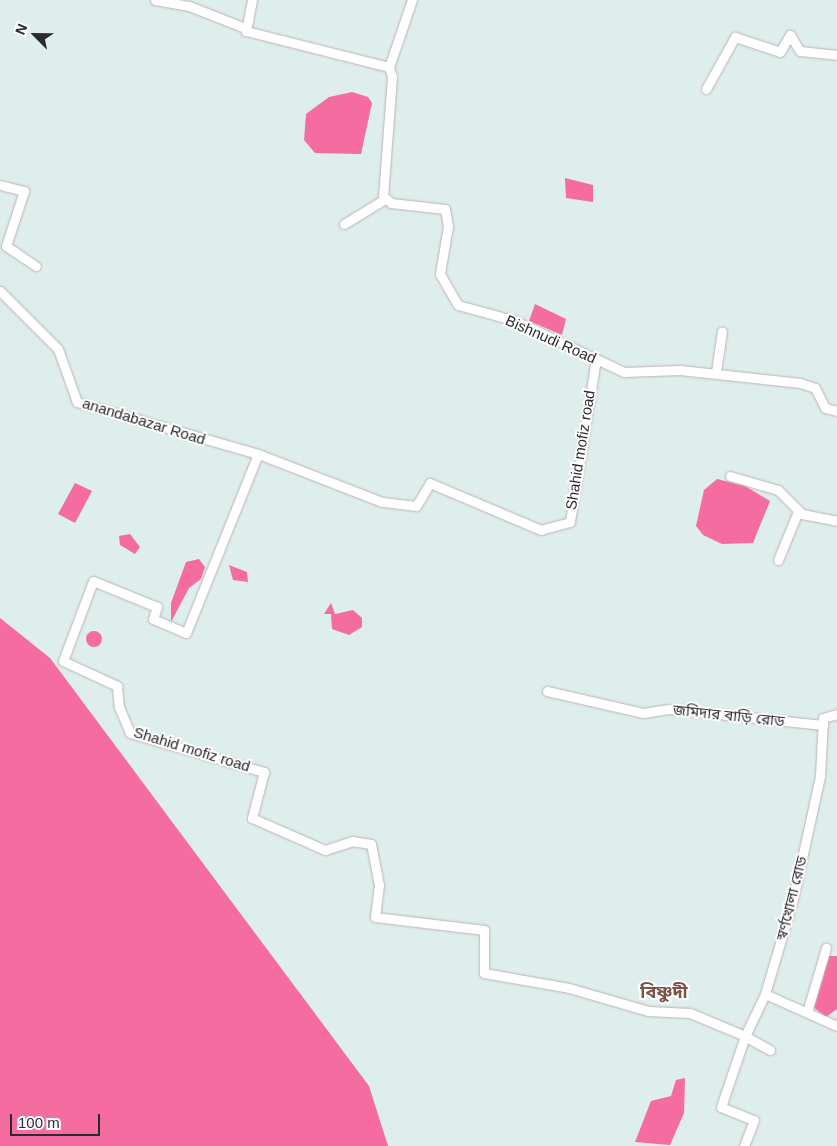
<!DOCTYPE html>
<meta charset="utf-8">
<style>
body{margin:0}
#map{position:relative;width:837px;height:1146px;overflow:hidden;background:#ddeeec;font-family:Arial,"Noto Sans Bengali",sans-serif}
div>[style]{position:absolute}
.water>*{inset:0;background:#f46ca0}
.round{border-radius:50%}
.roads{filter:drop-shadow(0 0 1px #c0b3b1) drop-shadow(0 0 1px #c0b3b1)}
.minor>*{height:9px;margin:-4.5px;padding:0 4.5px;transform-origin:4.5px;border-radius:4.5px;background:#fff}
span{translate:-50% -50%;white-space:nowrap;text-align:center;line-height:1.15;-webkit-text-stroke:4px #fff;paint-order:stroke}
.street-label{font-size:15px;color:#2b2b2b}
.quarter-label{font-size:18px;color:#7e5249;font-weight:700}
.north{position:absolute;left:10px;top:10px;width:50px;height:50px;-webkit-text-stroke:4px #fff;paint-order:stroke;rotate:293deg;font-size:14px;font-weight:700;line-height:20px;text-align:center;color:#2b2b2b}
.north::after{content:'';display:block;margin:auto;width:18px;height:22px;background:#2b2b2b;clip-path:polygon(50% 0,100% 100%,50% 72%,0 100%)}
.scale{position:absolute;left:10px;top:1114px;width:90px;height:22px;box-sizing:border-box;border:2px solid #2b2b2b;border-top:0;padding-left:6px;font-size:15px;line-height:18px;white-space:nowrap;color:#2b2b2b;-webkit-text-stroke:4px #fff;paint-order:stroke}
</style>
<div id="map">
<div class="water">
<div style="clip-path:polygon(352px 92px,368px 97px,372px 103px,361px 154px,315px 153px,304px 140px,306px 114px,329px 97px)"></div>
<div style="clip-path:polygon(565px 178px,593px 185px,593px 202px,566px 198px)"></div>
<div style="clip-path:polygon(535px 304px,566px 319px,562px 335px,529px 321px)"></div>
<div style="clip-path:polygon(717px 479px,745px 486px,770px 501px,753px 543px,722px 544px,703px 535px,696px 526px,704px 490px)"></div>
<div style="clip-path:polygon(75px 483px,92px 491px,75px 523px,58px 514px)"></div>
<div style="clip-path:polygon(130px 534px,140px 547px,135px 554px,120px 545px,119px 536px)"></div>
<div style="clip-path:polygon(199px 559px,205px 567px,201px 579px,189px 588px,171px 622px,171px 603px,186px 562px)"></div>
<div style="clip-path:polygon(229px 565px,247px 572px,248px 582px,233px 580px)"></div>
<div style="clip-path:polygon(331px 603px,335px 614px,353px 610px,362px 618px,362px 627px,349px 635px,332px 629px,331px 614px,324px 614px)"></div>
<div style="clip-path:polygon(0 618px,50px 658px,369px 1086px,388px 1146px,0 1146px)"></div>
<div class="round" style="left:86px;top:631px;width:16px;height:16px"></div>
<div style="clip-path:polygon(827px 956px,837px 956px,837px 1009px,826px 1017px,813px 1007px)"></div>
<div style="clip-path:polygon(685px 1078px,684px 1113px,670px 1145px,635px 1142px,651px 1101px,671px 1096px,676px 1080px)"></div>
</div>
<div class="roads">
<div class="minor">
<div style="left:155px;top:0;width:35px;rotate:10deg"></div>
<div style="left:189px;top:6px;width:60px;rotate:21.4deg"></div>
<div style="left:252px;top:0;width:32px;rotate:101deg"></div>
<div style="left:246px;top:31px;width:147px;rotate:14.1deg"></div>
<div style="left:389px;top:67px;width:10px;rotate:73deg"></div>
<div style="left:392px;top:77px;width:119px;rotate:94.3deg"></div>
<div style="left:383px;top:196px;width:11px;rotate:41deg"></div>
<div style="left:391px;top:203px;width:54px;rotate:6.3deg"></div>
<div style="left:445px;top:209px;width:17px;rotate:80deg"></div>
<div style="left:448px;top:226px;width:49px;rotate:99.5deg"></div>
<div style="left:440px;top:274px;width:36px;rotate:60deg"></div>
<div style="left:458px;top:305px;width:60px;rotate:15.4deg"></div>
<div style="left:516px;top:321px;width:119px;rotate:25.3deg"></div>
<div style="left:624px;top:372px;width:56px;rotate:-2deg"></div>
<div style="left:680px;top:370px;width:121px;rotate:6.2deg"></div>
<div style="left:800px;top:383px;width:16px;rotate:18deg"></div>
<div style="left:815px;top:388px;width:22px;rotate:63deg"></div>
<div style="left:825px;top:408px;width:12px;rotate:14deg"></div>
<div style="left:389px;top:67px;width:71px;rotate:-71.1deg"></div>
<div style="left:706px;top:89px;width:60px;rotate:-60.9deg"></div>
<div style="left:735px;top:37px;width:47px;rotate:18.4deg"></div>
<div style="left:780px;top:52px;width:20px;rotate:-60deg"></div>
<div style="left:790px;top:35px;width:19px;rotate:58deg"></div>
<div style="left:800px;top:51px;width:37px;rotate:6deg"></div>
<div style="left:0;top:185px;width:25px;rotate:14deg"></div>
<div style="left:24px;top:191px;width:58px;rotate:108.1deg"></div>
<div style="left:6px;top:246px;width:36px;rotate:34deg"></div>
<div style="left:344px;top:224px;width:48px;rotate:-31.4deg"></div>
<div style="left:0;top:291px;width:82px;rotate:45deg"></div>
<div style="left:58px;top:349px;width:56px;rotate:70.3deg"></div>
<div style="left:77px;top:402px;width:188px;rotate:16deg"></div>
<div style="left:596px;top:359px;width:165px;rotate:99.1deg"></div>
<div style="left:570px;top:522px;width:30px;rotate:165deg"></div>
<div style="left:541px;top:530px;width:121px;rotate:-157.1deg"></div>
<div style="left:430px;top:483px;width:27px;rotate:121deg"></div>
<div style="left:416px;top:506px;width:34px;rotate:-173deg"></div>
<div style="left:382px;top:502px;width:133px;rotate:-158.8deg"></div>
<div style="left:258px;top:454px;width:193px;rotate:111.9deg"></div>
<div style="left:186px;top:633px;width:36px;rotate:-157deg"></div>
<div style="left:153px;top:619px;width:13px;rotate:-72deg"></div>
<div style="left:157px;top:607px;width:69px;rotate:-157.9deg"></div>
<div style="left:93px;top:581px;width:85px;rotate:110.6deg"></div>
<div style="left:63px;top:661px;width:60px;rotate:24.8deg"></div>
<div style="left:117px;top:686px;width:21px;rotate:85deg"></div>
<div style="left:119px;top:707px;width:28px;rotate:67deg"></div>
<div style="left:130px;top:733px;width:140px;rotate:16.2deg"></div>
<div style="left:264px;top:772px;width:48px;rotate:104.6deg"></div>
<div style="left:252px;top:818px;width:80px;rotate:23.7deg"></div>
<div style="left:325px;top:850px;width:28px;rotate:-18deg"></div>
<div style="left:352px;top:841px;width:19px;rotate:9deg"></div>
<div style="left:371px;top:844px;width:42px;rotate:79deg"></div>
<div style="left:379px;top:885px;width:32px;rotate:97deg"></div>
<div style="left:375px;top:917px;width:110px;rotate:6.8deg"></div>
<div style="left:484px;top:930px;width:43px;rotate:90deg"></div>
<div style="left:484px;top:973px;width:86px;rotate:10deg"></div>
<div style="left:569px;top:988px;width:82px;rotate:16.2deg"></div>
<div style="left:648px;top:1011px;width:42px;rotate:2.7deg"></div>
<div style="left:690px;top:1013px;width:60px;rotate:22.7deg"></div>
<div style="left:745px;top:1036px;width:75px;rotate:108.7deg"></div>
<div style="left:721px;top:1107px;width:35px;rotate:22deg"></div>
<div style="left:754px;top:1120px;width:28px;rotate:111deg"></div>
<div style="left:716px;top:372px;width:41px;rotate:-81.7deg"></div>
<div style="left:730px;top:476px;width:50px;rotate:16.3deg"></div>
<div style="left:778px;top:490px;width:34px;rotate:45deg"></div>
<div style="left:802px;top:514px;width:36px;rotate:11deg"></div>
<div style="left:778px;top:560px;width:50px;rotate:-67.6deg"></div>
<div style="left:797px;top:514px;width:5px"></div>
<div style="left:547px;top:691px;width:98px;rotate:12.9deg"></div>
<div style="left:643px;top:713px;width:26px;rotate:-9deg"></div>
<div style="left:669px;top:709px;width:155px;rotate:5.9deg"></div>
<div style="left:765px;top:994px;width:79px;rotate:24deg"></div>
<div style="left:807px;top:1012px;width:67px;rotate:-73.5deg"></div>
<div style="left:770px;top:1050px;width:29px;rotate:-151deg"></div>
<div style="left:745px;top:1036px;width:47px;rotate:-64.5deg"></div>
<div style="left:765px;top:994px;width:99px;rotate:-73.6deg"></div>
<div style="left:793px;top:899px;width:126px;rotate:-77.6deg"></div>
<div style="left:820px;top:776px;width:58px;rotate:-87deg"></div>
<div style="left:823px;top:718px;width:15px;rotate:-16deg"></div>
</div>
</div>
<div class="street-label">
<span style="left:551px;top:339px;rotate:24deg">Bishnudi Road</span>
<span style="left:144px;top:421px;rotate:17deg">anandabazar Road</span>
<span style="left:580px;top:450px;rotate:-81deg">Shahid mofiz road</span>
<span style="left:729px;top:715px;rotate:6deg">জমিদার বাড়ি রোড</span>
<span style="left:192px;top:749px;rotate:17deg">Shahid mofiz road</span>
<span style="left:791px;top:898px;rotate:-76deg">স্বর্ণখোলা রোড</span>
</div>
<div class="quarter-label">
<span style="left:664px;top:992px">বিষ্ণুদী</span>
</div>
<div class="north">N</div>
<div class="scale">100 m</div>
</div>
